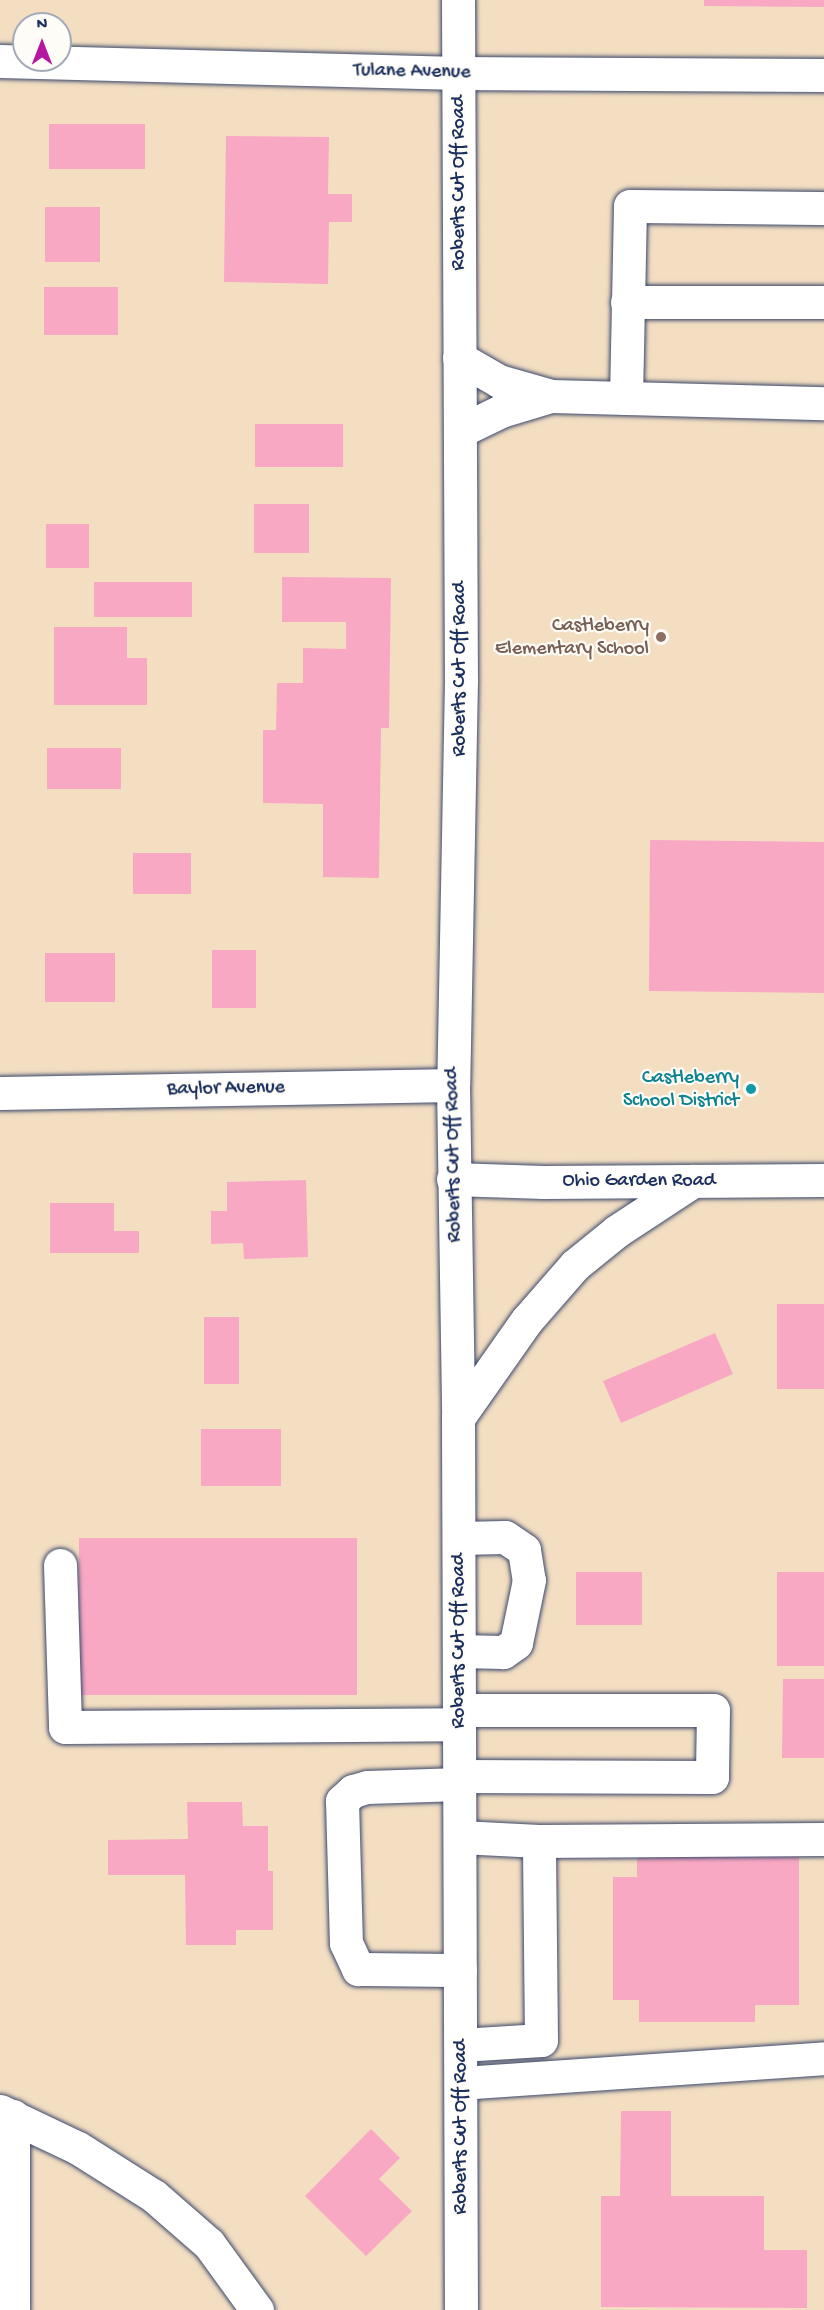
<!DOCTYPE html>
<style>
body{margin:0}
#map{position:relative;width:824px;height:2310px;overflow:hidden;background:#f3dec2;font-family:"Gochi Hand",sans-serif}
div>[style]{position:absolute}
.building>*{inset:0;background:#f9a8c3}
.roads{filter:drop-shadow(0 0 2px #3b496d) drop-shadow(0 0 2px #3b496d)}
.minor>*{height:33px;margin:-16.5px;padding:0 16.5px;transform-origin:16.5px;border-radius:16.5px;background:#fff}
.dots>*{width:16px;height:16px;translate:-50% -50%;box-sizing:border-box;border:3px solid #fdfcf7;border-radius:50%}
span{translate:-50% -50%;white-space:nowrap;text-align:center;line-height:1.15;-webkit-text-stroke:4.5px #fdfcf7;paint-order:stroke}
.street-label{font-size:20px;color:#1b2f5e}
.education-label{font-size:20px;color:#785e54}
.right{translate:-100% -50%;text-align:right}
.culture-label{font-size:20px;color:#0d838f}
.north{position:absolute;left:12px;top:12px;width:60px;height:60px;box-sizing:border-box;background:#fdfcf7;border:2px solid #a3aaba;border-radius:50%;rotate:0deg;font-size:16px;font-weight:700;line-height:24px;text-align:center;color:#1b2f5e}
.north::after{content:'';display:block;margin:auto;width:21px;height:27px;background:#b5179e;clip-path:polygon(50% 0,100% 100%,50% 72%,0 100%)}
</style>
<div id="map">
<div class="building">
<div style="clip-path:polygon(704px 0,824px 0,824px 7px,704px 6px)"></div>
<div style="clip-path:polygon(49px 124px,145px 124px,145px 169px,49px 169px)"></div>
<div style="clip-path:polygon(226px 136px,329px 137px,328px 194px,352px 194px,352px 222px,329px 222px,328px 284px,224px 282px)"></div>
<div style="clip-path:polygon(45px 207px,100px 207px,100px 262px,45px 262px)"></div>
<div style="clip-path:polygon(44px 287px,118px 287px,118px 335px,44px 335px)"></div>
<div style="clip-path:polygon(255px 424px,343px 424px,343px 467px,255px 467px)"></div>
<div style="clip-path:polygon(254px 504px,309px 504px,309px 553px,254px 553px)"></div>
<div style="clip-path:polygon(46px 524px,89px 524px,89px 568px,46px 568px)"></div>
<div style="clip-path:polygon(282px 577px,391px 578px,389px 728px,381px 728px,379px 878px,323px 877px,323px 804px,263px 803px,263px 730px,276px 730px,277px 683px,303px 683px,303px 648px,346px 649px,346px 622px,282px 622px)"></div>
<div style="clip-path:polygon(94px 582px,192px 582px,192px 617px,94px 617px)"></div>
<div style="clip-path:polygon(54px 627px,127px 627px,127px 658px,147px 658px,147px 705px,54px 705px)"></div>
<div style="clip-path:polygon(47px 748px,121px 748px,121px 789px,47px 789px)"></div>
<div style="clip-path:polygon(650px 840px,824px 842px,824px 993px,649px 991px)"></div>
<div style="clip-path:polygon(133px 853px,191px 853px,191px 894px,133px 894px)"></div>
<div style="clip-path:polygon(212px 950px,256px 950px,256px 1008px,212px 1008px)"></div>
<div style="clip-path:polygon(45px 953px,115px 953px,115px 1002px,45px 1002px)"></div>
<div style="clip-path:polygon(306px 1180px,308px 1257px,244px 1259px,243px 1243px,211px 1244px,211px 1211px,227px 1211px,227px 1182px)"></div>
<div style="clip-path:polygon(50px 1203px,114px 1203px,114px 1231px,139px 1231px,139px 1253px,50px 1253px)"></div>
<div style="clip-path:polygon(777px 1304px,824px 1304px,824px 1389px,777px 1389px)"></div>
<div style="clip-path:polygon(204px 1317px,239px 1317px,239px 1384px,204px 1384px)"></div>
<div style="clip-path:polygon(715px 1333px,733px 1374px,621px 1423px,603px 1381px)"></div>
<div style="clip-path:polygon(201px 1429px,281px 1429px,281px 1486px,201px 1486px)"></div>
<div style="clip-path:polygon(79px 1538px,357px 1538px,357px 1695px,79px 1695px)"></div>
<div style="clip-path:polygon(576px 1572px,642px 1572px,642px 1625px,576px 1625px)"></div>
<div style="clip-path:polygon(777px 1572px,824px 1572px,824px 1666px,777px 1666px)"></div>
<div style="clip-path:polygon(783px 1679px,824px 1679px,824px 1758px,782px 1758px)"></div>
<div style="clip-path:polygon(187px 1802px,242px 1802px,243px 1826px,268px 1826px,268px 1871px,273px 1871px,273px 1930px,236px 1930px,236px 1945px,186px 1945px,185px 1875px,108px 1875px,108px 1840px,188px 1839px)"></div>
<div style="clip-path:polygon(637px 1857px,799px 1857px,799px 2005px,755px 2005px,755px 2022px,639px 2022px,639px 2000px,613px 2000px,613px 1877px,637px 1877px)"></div>
<div style="clip-path:polygon(621px 2111px,671px 2111px,671px 2196px,764px 2196px,764px 2250px,807px 2250px,807px 2308px,601px 2307px,601px 2196px,620px 2196px)"></div>
<div style="clip-path:polygon(371px 2129px,400px 2158px,379px 2179px,412px 2211px,366px 2256px,305px 2196px)"></div>
</div>
<div class="roads">
<div class="minor">
<div style="left:458px;top:0;width:680px;rotate:89.75deg"></div>
<div style="left:461px;top:680px;width:405px;rotate:91.1deg"></div>
<div style="left:453px;top:1085px;width:333px;rotate:89.1deg"></div>
<div style="left:458px;top:1418px;width:892px;rotate:89.81deg"></div>
<div style="left:0;top:61px;width:459px;rotate:1.5deg"></div>
<div style="left:459px;top:73px;width:365px;rotate:0.3deg"></div>
<div style="left:627px;top:302px;width:197px"></div>
<div style="left:459px;top:358px;width:46px;rotate:29.9deg"></div>
<div style="left:499px;top:381px;width:54px;rotate:16.1deg"></div>
<div style="left:551px;top:396px;width:273px;rotate:1.5deg"></div>
<div style="left:626px;top:398px;width:192px;rotate:-88.8deg"></div>
<div style="left:630px;top:206px;width:194px;rotate:0.6deg"></div>
<div style="left:460px;top:431px;width:46px;rotate:-26deg"></div>
<div style="left:501px;top:411px;width:52px;rotate:-16.7deg"></div>
<div style="left:0;top:1093px;width:453px;rotate:-1deg"></div>
<div style="left:453px;top:1179px;width:90px;rotate:1.9deg"></div>
<div style="left:543px;top:1182px;width:281px;rotate:-0.4deg"></div>
<div style="left:458px;top:1418px;width:120px;rotate:-54.9deg"></div>
<div style="left:527px;top:1320px;width:73px;rotate:-48.9deg"></div>
<div style="left:575px;top:1265px;width:54px;rotate:-39deg"></div>
<div style="left:617px;top:1231px;width:91px;rotate:-33.3deg"></div>
<div style="left:459px;top:1538px;width:46px;rotate:-1.2deg"></div>
<div style="left:505px;top:1537px;width:23px;rotate:34deg"></div>
<div style="left:524px;top:1550px;width:30px;rotate:81deg"></div>
<div style="left:529px;top:1580px;width:64px;rotate:101.7deg"></div>
<div style="left:516px;top:1643px;width:16px;rotate:145deg"></div>
<div style="left:503px;top:1652px;width:44px;rotate:-178.7deg"></div>
<div style="left:60px;top:1565px;width:162px;rotate:88.2deg"></div>
<div style="left:65px;top:1727px;width:394px;rotate:-0.4deg"></div>
<div style="left:459px;top:1710px;width:254px"></div>
<div style="left:713px;top:1710px;width:67px;rotate:90.9deg"></div>
<div style="left:712px;top:1777px;width:252px;rotate:-179.8deg"></div>
<div style="left:460px;top:1784px;width:93px;rotate:178.2deg"></div>
<div style="left:367px;top:1787px;width:15px;rotate:164deg"></div>
<div style="left:353px;top:1791px;width:15px;rotate:138deg"></div>
<div style="left:342px;top:1801px;width:142px;rotate:88.4deg"></div>
<div style="left:346px;top:1943px;width:29px;rotate:65deg"></div>
<div style="left:358px;top:1969px;width:102px;rotate:0.6deg"></div>
<div style="left:460px;top:1837px;width:79px;rotate:2.9deg"></div>
<div style="left:539px;top:1841px;width:285px;rotate:-0.4deg"></div>
<div style="left:461px;top:2045px;width:80px;rotate:-3.6deg"></div>
<div style="left:541px;top:2040px;width:199px;rotate:-90.6deg"></div>
<div style="left:461px;top:2083px;width:364px;rotate:-3.9deg"></div>
<div style="left:0;top:2111px;width:86px;rotate:25.4deg"></div>
<div style="left:78px;top:2148px;width:90px;rotate:32.3deg"></div>
<div style="left:154px;top:2196px;width:73px;rotate:41.1deg"></div>
<div style="left:209px;top:2244px;width:82px;rotate:54deg"></div>
<div style="left:13px;top:2116px;width:194px;rotate:90deg"></div>
</div>
</div>
<div class="dots">
<div style="left:661px;top:637px;background:#8d6e63"></div>
<div style="left:751px;top:1089px;background:#0f9aa8"></div>
</div>
<div class="street-label">
<span style="left:412px;top:72px;rotate:1deg">Tulane Avenue</span>
<span style="left:459px;top:183px;rotate:-90deg">Roberts Cut Off Road</span>
<span style="left:460px;top:669px;rotate:-90deg">Roberts Cut Off Road</span>
<span style="left:226px;top:1089px;rotate:-1deg">Baylor Avenue</span>
<span style="left:454px;top:1155px;rotate:-91deg">Roberts Cut Off Road</span>
<span style="left:639px;top:1181px">Ohio Garden Road</span>
<span style="left:459px;top:1641px;rotate:-90deg">Roberts Cut Off Road</span>
<span style="left:461px;top:2127px;rotate:-90deg">Roberts Cut Off Road</span>
</div>
<div class="education-label">
<span class="right" style="left:649px;top:638px">Castleberry<br>Elementary School</span>
</div>
<div class="culture-label">
<span class="right" style="left:739px;top:1090px">Castleberry<br>School District</span>
</div>
<div class="north">N</div>
</div>
